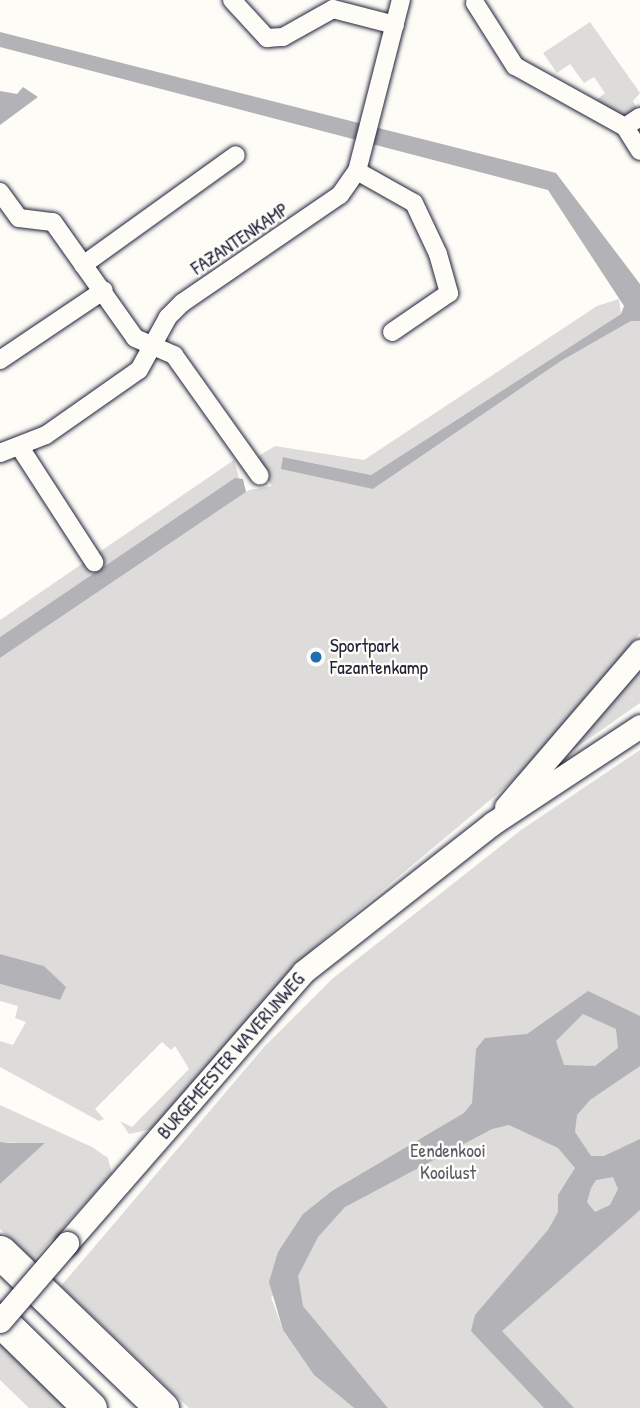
<!DOCTYPE html>
<style>
body{margin:0}
#map{position:relative;width:640px;height:1408px;overflow:hidden;background:#fdfcf7;font-family:"Patrick Hand",sans-serif}
div>[style]{position:absolute}
.green>*{inset:0;background:#dddcdb}
.water>*{inset:0;background:#b2b2b7}
.roads{filter:drop-shadow(0 0 2px #22223b) drop-shadow(0 0 2px #22223b)}
.minor>*{height:18px;margin:-9px;padding:0 9px;transform-origin:9px;border-radius:9px;background:#fdfcf7}
.tertiary>*{height:23px;margin:-11.5px;padding:0 11.5px;transform-origin:11.5px;border-radius:11.5px;background:#fdfcf7}
.motorway>*{height:33px;margin:-16.5px;padding:0 16.5px;transform-origin:16.5px;border-radius:16.5px;background:#fdfcf7}
.bridges{filter:drop-shadow(0 0 2px #22223b) drop-shadow(0 0 2px #22223b)}
.tertiary-bridge>*{height:23px;margin:-11.5px;padding:0 11.5px;transform-origin:11.5px;border-radius:11.5px;background:#fdfcf7}
.dots>*{width:19px;height:19px;translate:-50% -50%;box-sizing:border-box;border:4px solid #fdfcf7;border-radius:50%}
span{translate:-50% -50%;white-space:nowrap;text-align:center;line-height:1.15;-webkit-text-stroke:5px #fdfcf7;paint-order:stroke}
.street-label{font-size:19px;color:#22223b}
.poi-label{font-size:19px;color:#22223b}
.left{translate:0 -50%;text-align:left}
.park-label{font-size:19px;color:#5a5a6b}
</style>
<div id="map">
<div class="green">
<div style="clip-path:polygon(590px 22px,640px 93px,633px 101px,638px 110px,628px 118px,595px 101px,605px 93px,594px 77px,584px 83px,570px 64px,557px 73px,543px 53px)"></div>
<div style="clip-path:polygon(619px 299px,621px 314px,371px 475px,284px 457px,373px 489px,561px 361px,631px 321px,640px 321px,640px 633px,621px 660px,554px 741px,508px 785px,318px 944px,152px 1129px,129px 1134px,120px 1121px,132px 1127px,189px 1069px,175px 1046px,171px 1050px,162px 1042px,95px 1109px,104px 1119px,99px 1121px,0 1067px,0 1041px,13px 1045px,26px 1022px,15px 1018px,18px 1006px,0 1001px,0 984px,60px 1000px,56px 979px,44px 966px,0 954px,0 658px,249px 490px,272px 486px,254px 459px,275px 446px,364px 460px,597px 306px)"></div>
<div style="clip-path:polygon(234px 460px,239px 478px,0 637px,0 620px)"></div>
<div style="clip-path:polygon(640px 665px,640px 703px,557px 761px,595px 721px)"></div>
<div style="clip-path:polygon(640px 750px,640px 1408px,388px 1408px,303px 1306px,298px 1282px,271px 1297px,283px 1330px,314px 1375px,354px 1408px,189px 1408px,61px 1286px,265px 1046px,332px 979px,521px 830px)"></div>
<div style="clip-path:polygon(0 1105px,92px 1147px,108px 1158px,112px 1174px,33px 1260px,0 1229px,0 1184px,44px 1144px,0 1142px)"></div>
<div style="clip-path:polygon(0 1342px,66px 1408px,29px 1408px,0 1380px)"></div>
</div>
<div class="water">
<div style="clip-path:polygon(0 32px,556px 173px,640px 284px,640px 321px,631px 321px,561px 361px,373px 489px,281px 469px,283px 457px,371px 475px,621px 314px,624px 306px,548px 190px,0 47px)"></div>
<div style="clip-path:polygon(23px 87px,38px 97px,0 125px,0 91px,17px 94px)"></div>
<div style="clip-path:polygon(235px 478px,243px 479px,246px 492px,0 658px,0 637px)"></div>
<div style="clip-path:polygon(0 954px,44px 966px,66px 987px,60px 1000px,0 984px)"></div>
<div style="clip-path:polygon(evenodd,588px 991px,640px 1016px,640px 1066px,590px 1100px,577px 1115px,575px 1132px,591px 1156px,604px 1156px,640px 1139px,640px 1210px,502px 1331px,574px 1408px,544px 1408px,471px 1331px,475px 1315px,548px 1230px,558px 1212px,558px 1195px,575px 1168px,558px 1148px,509px 1125px,492px 1129px,345px 1207px,318px 1237px,298px 1276px,303px 1306px,388px 1408px,354px 1408px,314px 1375px,283px 1330px,269px 1282px,278px 1252px,303px 1214px,332px 1191px,464px 1113px,472px 1103px,476px 1049px,485px 1038px,527px 1034px,588px 991px,583px 1014px,616px 1029px,618px 1048px,595px 1066px,564px 1065px,556px 1041px,583px 1014px,588px 991px,613px 1177px,618px 1189px,610px 1205px,595px 1212px,587px 1202px,591px 1188px,596px 1180px,613px 1177px)"></div>
<div style="clip-path:polygon(0 1142px,11px 1143px,45px 1143px,0 1184px)"></div>
</div>
<div class="roads">
<div class="minor">
<div style="left:232px;top:0;width:52px;rotate:47.4deg"></div>
<div style="left:267px;top:38px;width:16px;rotate:-4deg"></div>
<div style="left:283px;top:37px;width:57px;rotate:-29.2deg"></div>
<div style="left:333px;top:9px;width:64px;rotate:14.5deg"></div>
<div style="left:475px;top:3px;width:75px;rotate:57.6deg"></div>
<div style="left:515px;top:66px;width:126px;rotate:29deg"></div>
<div style="left:625px;top:127px;width:28px;rotate:58deg"></div>
<div style="left:625px;top:127px;width:18px;rotate:-34deg"></div>
<div style="left:357px;top:171px;width:65px;rotate:29.3deg"></div>
<div style="left:414px;top:203px;width:56px;rotate:64.8deg"></div>
<div style="left:438px;top:254px;width:41px;rotate:74.2deg"></div>
<div style="left:449px;top:293px;width:69px;rotate:145.6deg"></div>
<div style="left:0;top:192px;width:32px;rotate:54deg"></div>
<div style="left:19px;top:218px;width:34px;rotate:7deg"></div>
<div style="left:53px;top:222px;width:142px;rotate:54.7deg"></div>
<div style="left:135px;top:338px;width:43px;rotate:23.6deg"></div>
<div style="left:174px;top:355px;width:148px;rotate:54.6deg"></div>
<div style="left:83px;top:265px;width:188px;rotate:-35.7deg"></div>
<div style="left:0;top:360px;width:125px;rotate:-33.9deg"></div>
<div style="left:21px;top:449px;width:135px;rotate:57.1deg"></div>
<div style="left:0;top:453px;width:49px;rotate:-21.4deg"></div>
<div style="left:46px;top:435px;width:113px;rotate:-35deg"></div>
<div style="left:139px;top:370px;width:60px;rotate:-61.3deg"></div>
<div style="left:168px;top:317px;width:20px;rotate:-45deg"></div>
<div style="left:182px;top:303px;width:191px;rotate:-34.4deg"></div>
<div style="left:340px;top:195px;width:29px;rotate:-55deg"></div>
<div style="left:357px;top:171px;width:177px;rotate:-75.6deg"></div>
</div>
<div class="tertiary">
<div style="left:506px;top:807px;width:206px;rotate:-49.3deg"></div>
<div style="left:67px;top:1243px;width:359px;rotate:-48.9deg"></div>
<div style="left:303px;top:972px;width:241px;rotate:-38.1deg"></div>
<div style="left:493px;top:823px;width:176px;rotate:-33.4deg"></div>
</div>
<div class="motorway">
<div style="left:0;top:1252px;width:225px;rotate:43.9deg"></div>
<div style="left:0;top:1320px;width:126px;rotate:44.4deg"></div>
</div>
</div>
<div class="bridges">
<div class="tertiary-bridge">
<div style="left:0;top:1321px;width:103px;rotate:-49.3deg"></div>
</div>
</div>
<div class="dots">
<div style="left:316px;top:657px;background:#1f6fb2"></div>
</div>
<div class="street-label">
<span style="left:240px;top:239px;rotate:-34deg">FAZANTENKAMP</span>
<span style="left:231px;top:1056px;rotate:-49deg">BURGEMEESTER WAVERIJNWEG</span>
</div>
<div class="poi-label">
<span class="left" style="left:330px;top:657px">Sportpark<br>Fazantenkamp</span>
</div>
<div class="park-label">
<span style="left:448px;top:1162px">Eendenkooi<br>Kooilust</span>
</div>
</div>
